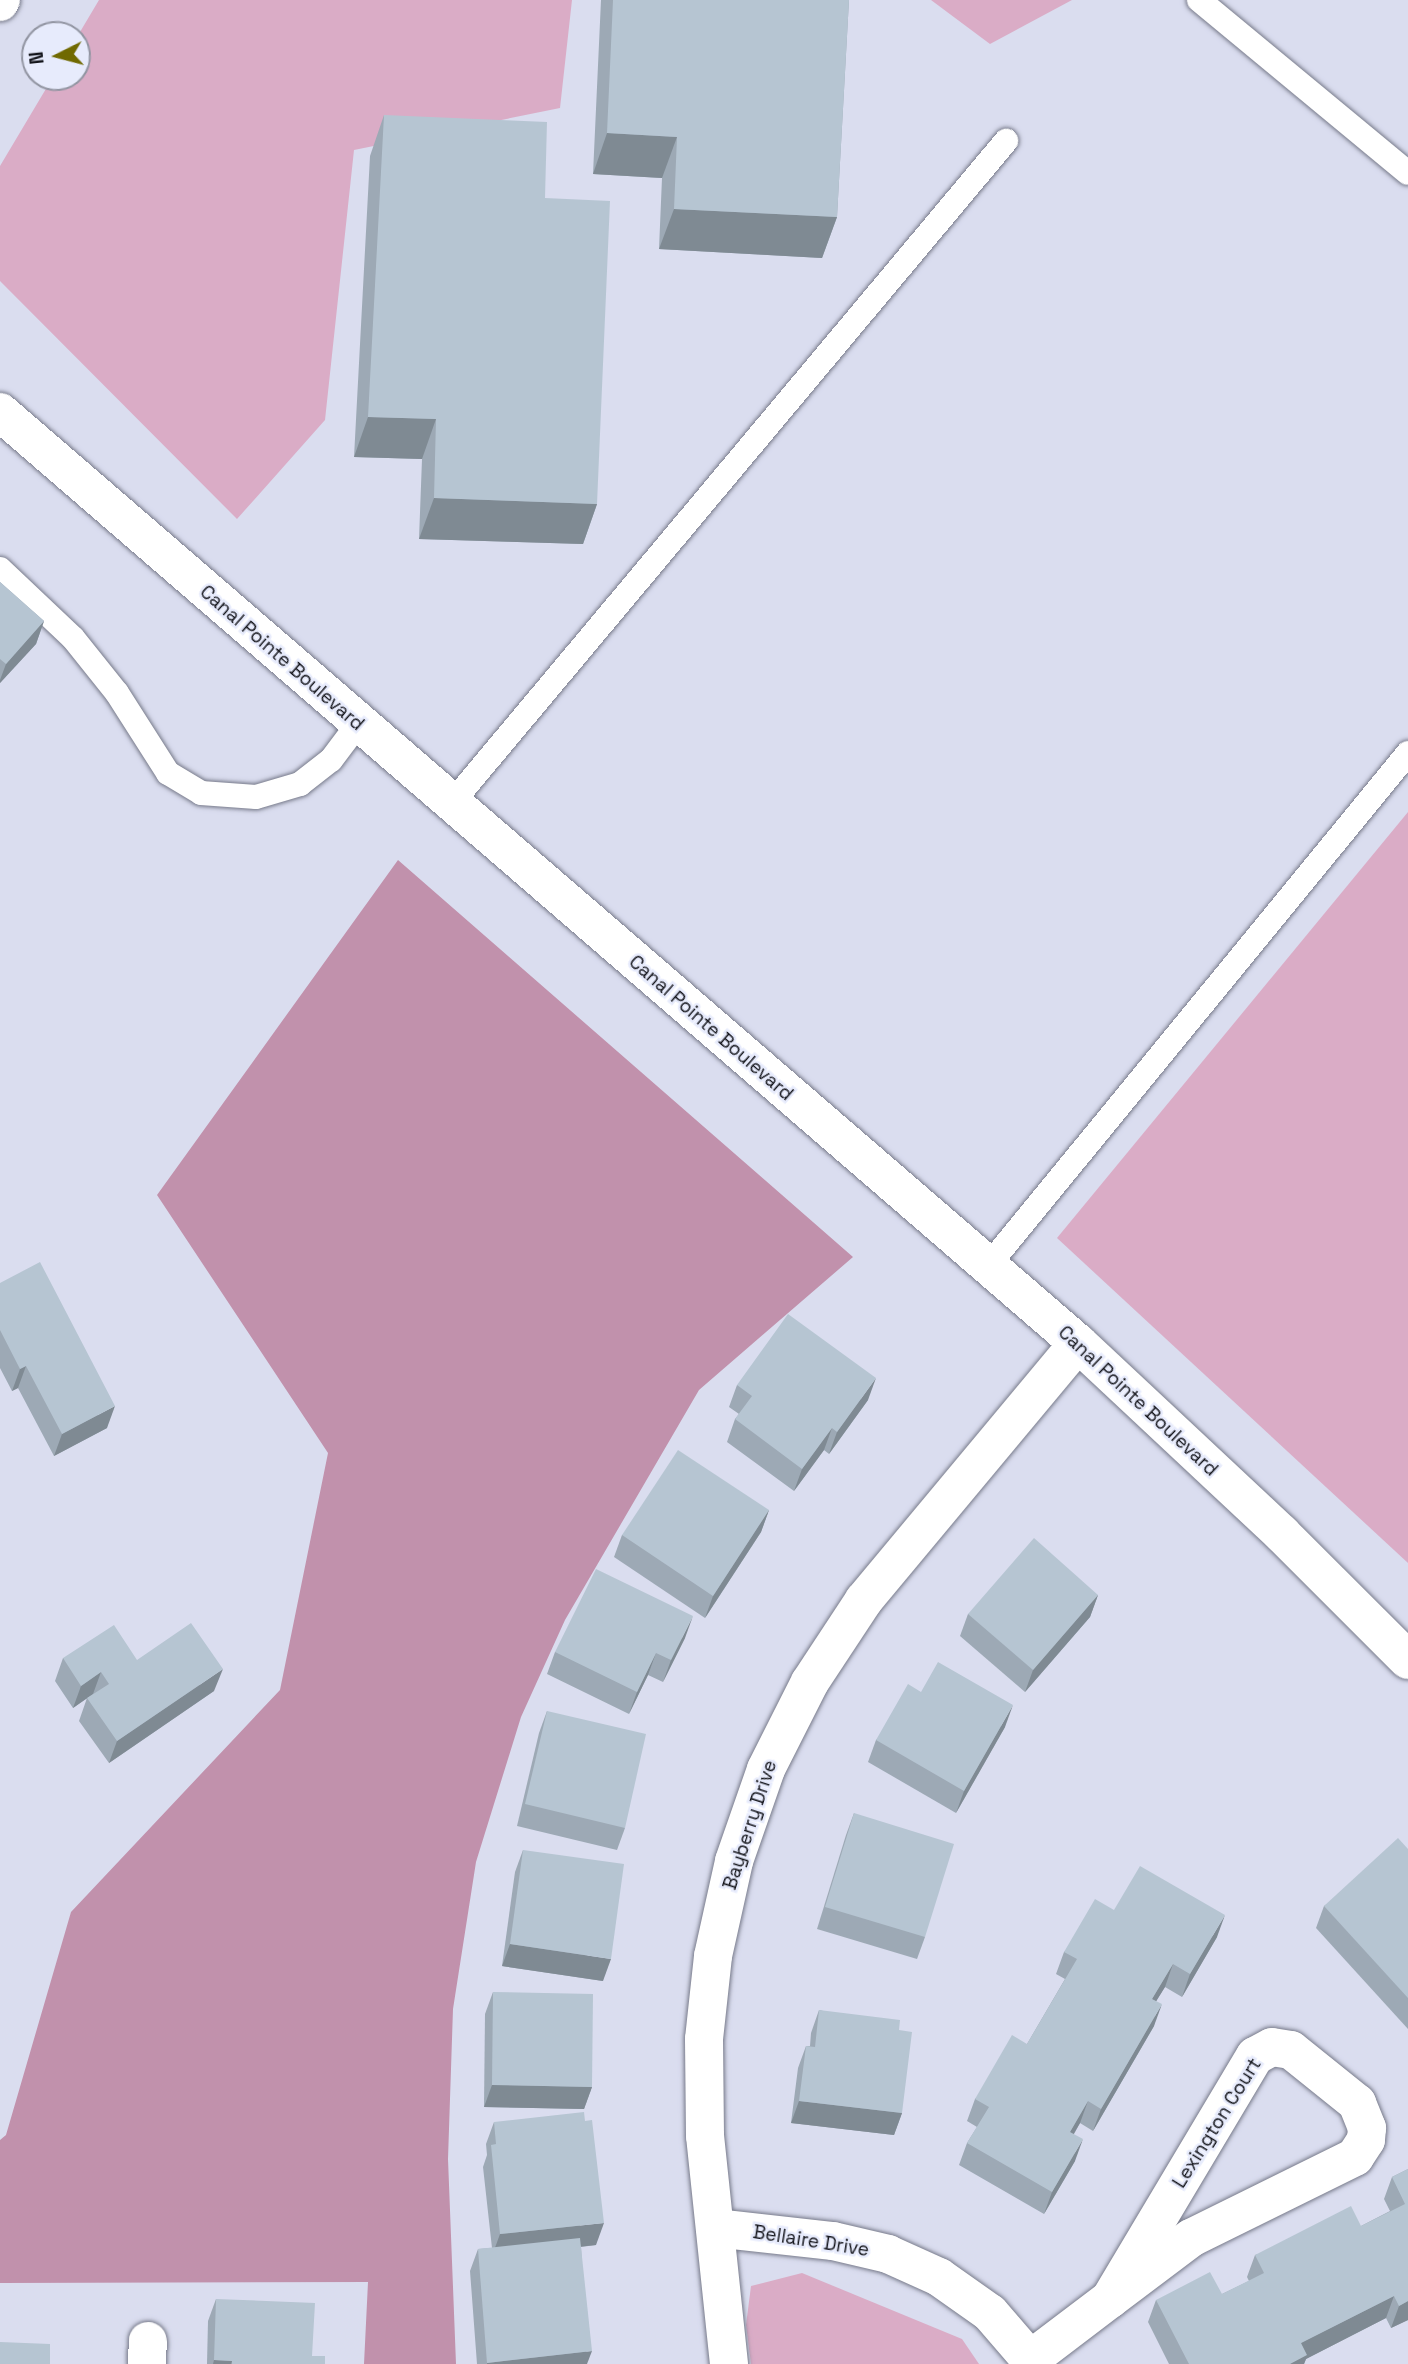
<!DOCTYPE html>
<style>
body{margin:0}
#map{position:relative;width:1408px;height:2364px;overflow:hidden;background:#daddef;font-family:"Space Grotesk",sans-serif}
div>[style]{position:absolute}
.green>*{inset:0;background:#daacc6}
.forest>*{inset:0;background:#c191ac}
.roads{filter:drop-shadow(0 0 2px #777a8a) drop-shadow(0 0 2px #777a8a)}
.service>*{height:24px;margin:-12px;padding:0 12px;transform-origin:12px;border-radius:12px;background:#fff}
.minor>*{height:38px;margin:-19px;padding:0 19px;transform-origin:19px;border-radius:19px;background:#fff}
.tertiary>*{height:38px;margin:-19px;padding:0 19px;transform-origin:19px;border-radius:19px;background:#fff}
.secondary>*{height:38px;margin:-19px;padding:0 19px;transform-origin:19px;border-radius:19px;background:#fff}
.wall>*{inset:0;background:#9da9b5}
.shaded-wall>*{inset:0;background:#7f8a93}
.building>*{inset:0;background:#b6c5d2}
span{translate:-50% -50%;white-space:nowrap;text-align:center;line-height:1.15;-webkit-text-stroke:5px #e7ebfc;paint-order:stroke}
.street-label{font-size:19px;color:#13141a}
.north{position:absolute;left:21px;top:21px;width:70px;height:70px;box-sizing:border-box;background:#e7ebfc;border:2px solid #9295a2;border-radius:50%;rotate:264deg;font-size:19px;font-weight:700;line-height:28px;text-align:center;color:#13141a}
.north::after{content:'';display:block;margin:auto;width:24px;height:32px;background:#706901;clip-path:polygon(50% 0,100% 100%,50% 72%,0 100%)}
</style>
<div id="map">
<div class="green">
<div style="clip-path:polygon(99px 0,572px 0,560px 108px,354px 150px,325px 420px,237px 519px,0 281px,0 166px,53px 77px,77px 77px,77px 37px)"></div>
<div style="clip-path:polygon(931px 0,1072px 0,990px 44px)"></div>
<div style="clip-path:polygon(1408px 812px,1408px 1563px,1057px 1238px)"></div>
<div style="clip-path:polygon(802px 2273px,962px 2339px,979px 2364px,751px 2364px,746px 2325px,751px 2286px)"></div>
</div>
<div class="forest">
<div style="clip-path:polygon(398px 860px,853px 1257px,699px 1390px,565px 1620px,521px 1717px,476px 1862px,453px 2009px,448px 2159px,456px 2364px,364px 2364px,368px 2282px,0 2283px,0 2140px,6px 2135px,71px 1912px,280px 1690px,328px 1453px,157px 1195px)"></div>
</div>
<div class="roads">
<div class="service">
<div style="left:1199px;top:0;width:271px;rotate:39.6deg"></div>
<div style="left:0;top:569px;width:100px;rotate:43.4deg"></div>
<div style="left:73px;top:638px;width:70px;rotate:51.3deg"></div>
<div style="left:117px;top:693px;width:95px;rotate:57.5deg"></div>
<div style="left:168px;top:773px;width:39px;rotate:31deg"></div>
<div style="left:201px;top:793px;width:55px;rotate:4.2deg"></div>
<div style="left:256px;top:797px;width:46px;rotate:-16.5deg"></div>
<div style="left:300px;top:784px;width:39px;rotate:-38deg"></div>
<div style="left:331px;top:760px;width:45px;rotate:-53.1deg"></div>
<div style="left:451px;top:804px;width:865px;rotate:-50.07deg"></div>
<div style="left:988px;top:1266px;width:663px;rotate:-50.69deg"></div>
</div>
<div class="minor">
<div style="left:1272px;top:2047px;width:19px;rotate:9deg"></div>
<div style="left:1291px;top:2050px;width:85px;rotate:38.8deg"></div>
<div style="left:1357px;top:2103px;width:27px;rotate:68deg"></div>
<div style="left:1367px;top:2128px;width:12px;rotate:95deg"></div>
<div style="left:1366px;top:2140px;width:20px;rotate:123deg"></div>
<div style="left:1355px;top:2157px;width:183px;rotate:153.7deg"></div>
<div style="left:1191px;top:2238px;width:101px;rotate:143deg"></div>
<div style="left:1110px;top:2299px;width:283px;rotate:-59.2deg"></div>
<div style="left:1255px;top:2056px;width:19px;rotate:-28deg"></div>
<div style="left:715px;top:2228px;width:119px;rotate:6.3deg"></div>
<div style="left:833px;top:2241px;width:57px;rotate:13.3deg"></div>
<div style="left:888px;top:2254px;width:56px;rotate:24.3deg"></div>
<div style="left:939px;top:2277px;width:62px;rotate:35.2deg"></div>
<div style="left:990px;top:2313px;width:67px;rotate:49.2deg"></div>
<div style="left:1031px;top:2359px;width:99px;rotate:-37.2deg"></div>
<div style="left:147px;top:2364px;width:23px;rotate:-88deg"></div>
<div style="left:729px;top:2364px;width:229px;rotate:-96deg"></div>
<div style="left:705px;top:2136px;width:97px;rotate:-90.6deg"></div>
<div style="left:704px;top:2039px;width:83px;rotate:-83.8deg"></div>
<div style="left:713px;top:1956px;width:97px;rotate:-77.5deg"></div>
<div style="left:734px;top:1861px;width:97px;rotate:-70.8deg"></div>
<div style="left:766px;top:1769px;width:97px;rotate:-63.2deg"></div>
<div style="left:810px;top:1682px;width:98px;rotate:-56.6deg"></div>
<div style="left:864px;top:1600px;width:334px;rotate:-50.2deg"></div>
</div>
<div class="tertiary">
<div style="left:0;top:412px;width:1424px;rotate:40.82deg"></div>
<div style="left:1078px;top:1343px;width:279px;rotate:43.1deg"></div>
<div style="left:1282px;top:1534px;width:178px;rotate:45deg"></div>
</div>
<div class="secondary">
<div style="left:0;top:2px;width:2px;rotate:-63deg"></div>
</div>
</div>
<div class="wall">
<div style="clip-path:polygon(601px 0,849px 0,837px 217px,822px 258px,659px 249px,662px 178px,593px 174px)"></div>
<div style="clip-path:polygon(384px 115px,545px 198px,597px 504px,583px 544px,419px 539px,422px 459px,354px 457px,370px 156px)"></div>
<div style="clip-path:polygon(0 582px,44px 621px,36px 644px,0 683px)"></div>
<div style="clip-path:polygon(0 1283px,107px 1428px,54px 1456px,18px 1388px,12px 1391px,0 1368px)"></div>
<div style="clip-path:polygon(737px 1385px,868px 1400px,829px 1454px,824px 1450px,794px 1491px,727px 1442px,735px 1419px,739px 1414px,729px 1407px)"></div>
<div style="clip-path:polygon(769px 1510px,761px 1532px,705px 1618px,614px 1557px,622px 1535px)"></div>
<div style="clip-path:polygon(1098px 1595px,1090px 1617px,1025px 1692px,960px 1636px,968px 1614px)"></div>
<div style="clip-path:polygon(685px 1638px,663px 1682px,648px 1675px,629px 1714px,547px 1674px,555px 1652px)"></div>
<div style="clip-path:polygon(63px 1658px,137px 1660px,214px 1691px,109px 1763px,79px 1721px,87px 1698px,93px 1694px,73px 1708px,55px 1681px)"></div>
<div style="clip-path:polygon(921px 1692px,1005px 1727px,956px 1813px,868px 1762px,876px 1740px)"></div>
<div style="clip-path:polygon(547px 1711px,625px 1828px,617px 1850px,517px 1826px,539px 1733px)"></div>
<div style="clip-path:polygon(854px 1813px,925px 1937px,917px 1959px,817px 1929px,846px 1835px)"></div>
<div style="clip-path:polygon(1408px 1849px,1408px 2029px,1316px 1928px,1324px 1906px)"></div>
<div style="clip-path:polygon(523px 1850px,603px 1981px,502px 1966px,515px 1872px)"></div>
<div style="clip-path:polygon(1114px 1910px,1217px 1937px,1182px 1997px,1165px 1987px,1156px 2001px,1154px 2026px,1093px 2131px,1080px 2123px,1074px 2134px,1075px 2161px,1044px 2214px,959px 2165px,967px 2143px,977px 2127px,967px 2121px,975px 2099px,1027px 2044px,1065px 1979px,1056px 1974px,1064px 1952px)"></div>
<div style="clip-path:polygon(493px 1992px,592px 2087px,584px 2109px,484px 2107px,485px 2014px)"></div>
<div style="clip-path:polygon(819px 2010px,899px 2030px,902px 2113px,894px 2135px,791px 2123px,798px 2068px,806px 2046px,810px 2046px,811px 2033px)"></div>
<div style="clip-path:polygon(494px 2122px,596px 2245px,581px 2247px,587px 2364px,477px 2364px,470px 2271px,478px 2249px,492px 2248px,483px 2167px,487px 2155px,486px 2144px)"></div>
<div style="clip-path:polygon(1408px 2169px,1408px 2320px,1391px 2328px,1386px 2318px,1306px 2359px,1304px 2364px,1169px 2364px,1148px 2322px,1156px 2300px,1222px 2294px,1249px 2281px,1247px 2277px,1255px 2255px,1361px 2226px,1390px 2211px,1384px 2199px,1392px 2177px)"></div>
<div style="clip-path:polygon(216px 2299px,312px 2356px,325px 2364px,207px 2364px,208px 2321px)"></div>
</div>
<div class="shaded-wall">
<div style="clip-path:polygon(607px 133px,677px 137px,662px 178px,593px 174px)"></div>
<div style="clip-path:polygon(674px 209px,837px 217px,822px 258px,659px 249px)"></div>
<div style="clip-path:polygon(368px 417px,436px 419px,422px 459px,354px 457px)"></div>
<div style="clip-path:polygon(434px 498px,597px 504px,583px 544px,419px 539px)"></div>
<div style="clip-path:polygon(44px 621px,36px 644px,0 683px,0 680px,6px 664px)"></div>
<div style="clip-path:polygon(26px 1366px,18px 1388px,12px 1391px,20px 1369px)"></div>
<div style="clip-path:polygon(876px 1378px,868px 1400px,829px 1454px,837px 1432px)"></div>
<div style="clip-path:polygon(115px 1406px,107px 1428px,54px 1456px,62px 1434px)"></div>
<div style="clip-path:polygon(832px 1428px,824px 1450px,794px 1491px,802px 1469px)"></div>
<div style="clip-path:polygon(769px 1510px,761px 1532px,705px 1618px,713px 1596px)"></div>
<div style="clip-path:polygon(1098px 1595px,1090px 1617px,1025px 1692px,1033px 1670px)"></div>
<div style="clip-path:polygon(693px 1616px,685px 1638px,663px 1682px,671px 1660px)"></div>
<div style="clip-path:polygon(656px 1653px,648px 1675px,629px 1714px,637px 1692px)"></div>
<div style="clip-path:polygon(223px 1669px,214px 1691px,109px 1763px,117px 1741px)"></div>
<div style="clip-path:polygon(101px 1672px,93px 1694px,73px 1708px,81px 1686px)"></div>
<div style="clip-path:polygon(1013px 1705px,1005px 1727px,956px 1813px,964px 1791px)"></div>
<div style="clip-path:polygon(1225px 1915px,1217px 1937px,1182px 1997px,1190px 1974px)"></div>
<div style="clip-path:polygon(510px 1944px,611px 1959px,603px 1981px,502px 1966px)"></div>
<div style="clip-path:polygon(1173px 1964px,1165px 1987px,1144px 2021px,1152px 1999px)"></div>
<div style="clip-path:polygon(1162px 2004px,1154px 2026px,1093px 2131px,1101px 2109px)"></div>
<div style="clip-path:polygon(492px 2085px,592px 2087px,584px 2109px,484px 2107px)"></div>
<div style="clip-path:polygon(799px 2101px,902px 2113px,894px 2135px,791px 2123px)"></div>
<div style="clip-path:polygon(1088px 2101px,1080px 2123px,1062px 2154px,1070px 2132px)"></div>
<div style="clip-path:polygon(1083px 2139px,1075px 2161px,1044px 2214px,1052px 2192px)"></div>
<div style="clip-path:polygon(604px 2223px,596px 2245px,492px 2256px,500px 2234px)"></div>
<div style="clip-path:polygon(1394px 2296px,1386px 2318px,1306px 2359px,1304px 2364px,1290px 2364px,1301px 2343px)"></div>
<div style="clip-path:polygon(1408px 2301px,1408px 2320px,1391px 2328px,1399px 2306px)"></div>
<div style="clip-path:polygon(592px 2351px,587px 2364px,487px 2364px,487px 2363px)"></div>
<div style="clip-path:polygon(214px 2360px,232px 2361px,231px 2364px,213px 2364px)"></div>
</div>
<div class="building">
<div style="clip-path:polygon(613px 0,849px 0,837px 217px,674px 209px,677px 137px,607px 133px)"></div>
<div style="clip-path:polygon(384px 115px,547px 122px,545px 198px,610px 201px,597px 504px,434px 498px,436px 419px,368px 417px)"></div>
<div style="clip-path:polygon(0 582px,44px 621px,6px 664px,0 659px)"></div>
<div style="clip-path:polygon(40px 1262px,115px 1406px,62px 1434px,26px 1366px,20px 1369px,0 1330px,0 1283px)"></div>
<div style="clip-path:polygon(788px 1314px,876px 1378px,837px 1432px,832px 1428px,802px 1469px,735px 1419px,752px 1396px,737px 1385px)"></div>
<div style="clip-path:polygon(678px 1450px,769px 1510px,713px 1596px,622px 1535px)"></div>
<div style="clip-path:polygon(1034px 1538px,1098px 1595px,1033px 1670px,968px 1614px)"></div>
<div style="clip-path:polygon(596px 1569px,693px 1616px,671px 1660px,656px 1653px,637px 1692px,555px 1652px)"></div>
<div style="clip-path:polygon(191px 1623px,223px 1669px,117px 1741px,87px 1698px,109px 1684px,101px 1672px,81px 1686px,63px 1658px,114px 1625px,137px 1660px)"></div>
<div style="clip-path:polygon(938px 1662px,1013px 1705px,964px 1791px,876px 1740px,908px 1684px,921px 1692px)"></div>
<div style="clip-path:polygon(547px 1711px,646px 1734px,625px 1828px,525px 1804px)"></div>
<div style="clip-path:polygon(854px 1813px,954px 1844px,925px 1937px,825px 1907px)"></div>
<div style="clip-path:polygon(1398px 1838px,1408px 1849px,1408px 1998px,1324px 1906px)"></div>
<div style="clip-path:polygon(523px 1850px,624px 1864px,611px 1959px,510px 1944px)"></div>
<div style="clip-path:polygon(1140px 1866px,1225px 1915px,1190px 1974px,1173px 1964px,1152px 1999px,1162px 2004px,1101px 2109px,1088px 2101px,1070px 2132px,1083px 2139px,1052px 2192px,967px 2143px,989px 2107px,975px 2099px,1012px 2035px,1027px 2044px,1077px 1959px,1064px 1952px,1095px 1899px,1114px 1910px)"></div>
<div style="clip-path:polygon(493px 1992px,593px 1994px,592px 2087px,492px 2085px)"></div>
<div style="clip-path:polygon(819px 2010px,900px 2020px,899px 2030px,912px 2032px,902px 2113px,799px 2101px,806px 2046px,815px 2047px)"></div>
<div style="clip-path:polygon(584px 2112px,585px 2121px,592px 2120px,604px 2223px,500px 2234px,491px 2145px,496px 2144px,494px 2122px)"></div>
<div style="clip-path:polygon(1408px 2169px,1408px 2301px,1399px 2306px,1394px 2296px,1301px 2343px,1307px 2355px,1290px 2364px,1189px 2364px,1156px 2300px,1210px 2272px,1222px 2294px,1264px 2273px,1255px 2255px,1351px 2206px,1361px 2226px,1405px 2204px,1392px 2177px)"></div>
<div style="clip-path:polygon(580px 2238px,592px 2351px,487px 2363px,478px 2249px)"></div>
<div style="clip-path:polygon(216px 2299px,315px 2303px,312px 2356px,325px 2356px,325px 2364px,232px 2364px,232px 2361px,214px 2360px)"></div>
<div style="clip-path:polygon(0 2342px,50px 2344px,50px 2364px,0 2364px)"></div>
</div>
<div class="street-label">
<span style="left:282px;top:658px;rotate:41deg">Canal Pointe Boulevard</span>
<span style="left:711px;top:1028px;rotate:41deg">Canal Pointe Boulevard</span>
<span style="left:1138px;top:1401px;rotate:43deg">Canal Pointe Boulevard</span>
<span style="left:750px;top:1825px;rotate:-72deg">Bayberry Drive</span>
<span style="left:1217px;top:2123px;rotate:-58deg">Lexington Court</span>
<span style="left:811px;top:2241px;rotate:9deg">Bellaire Drive</span>
</div>
<div class="north">N</div>
</div>
